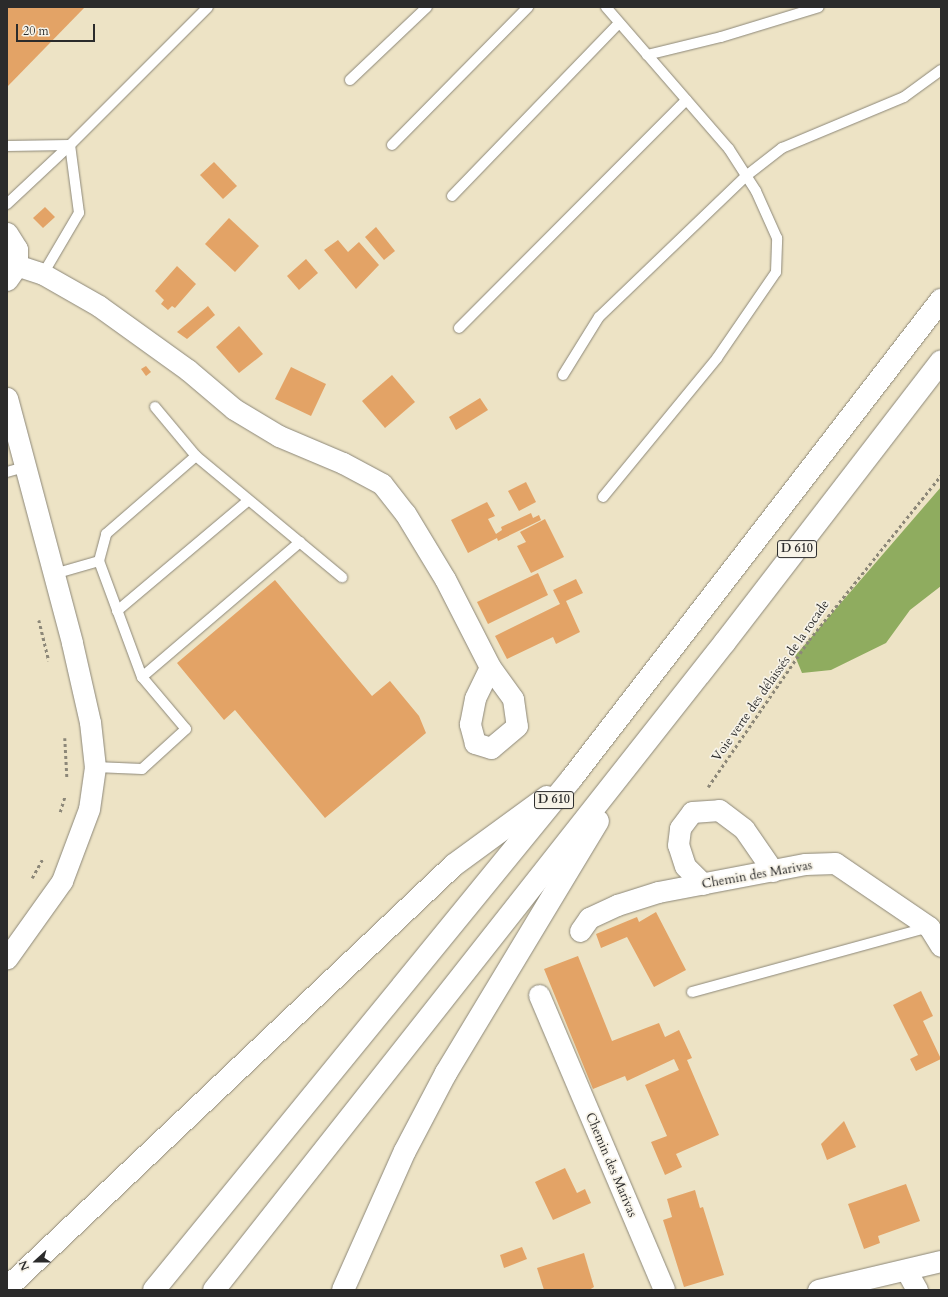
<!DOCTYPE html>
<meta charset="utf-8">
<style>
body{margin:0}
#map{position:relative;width:948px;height:1297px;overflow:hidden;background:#ede3c5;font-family:Cardo,serif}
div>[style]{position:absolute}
.forest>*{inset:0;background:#8fac5f}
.building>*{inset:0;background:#e3a366}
.path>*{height:2.5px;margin-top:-1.25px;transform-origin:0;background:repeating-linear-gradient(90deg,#8c8778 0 3px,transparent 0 6px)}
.roads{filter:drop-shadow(0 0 1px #8c8778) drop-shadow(0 0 1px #8c8778)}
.service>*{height:10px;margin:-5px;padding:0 5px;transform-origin:5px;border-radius:5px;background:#fff}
.minor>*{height:21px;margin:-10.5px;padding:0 10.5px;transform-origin:10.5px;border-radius:10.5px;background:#fff}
.trunk>*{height:22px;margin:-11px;padding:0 11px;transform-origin:11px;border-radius:11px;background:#fff}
span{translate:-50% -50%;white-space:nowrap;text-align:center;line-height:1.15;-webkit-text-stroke:3.5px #f7f3e8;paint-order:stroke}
.shield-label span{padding:1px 3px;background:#f7f3e8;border:1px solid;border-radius:3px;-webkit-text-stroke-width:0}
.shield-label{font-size:12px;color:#2b2b2b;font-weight:700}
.street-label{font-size:13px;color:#2b2b2b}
.frame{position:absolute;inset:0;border:8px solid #2b2b2b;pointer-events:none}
.north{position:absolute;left:16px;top:1241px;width:40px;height:40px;-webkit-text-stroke:3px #f7f3e8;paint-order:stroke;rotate:249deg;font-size:11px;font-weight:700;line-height:16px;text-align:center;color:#2b2b2b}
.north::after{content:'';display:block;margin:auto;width:14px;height:18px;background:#2b2b2b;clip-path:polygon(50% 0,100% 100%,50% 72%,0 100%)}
.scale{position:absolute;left:16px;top:24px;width:79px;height:18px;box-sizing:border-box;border:2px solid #2b2b2b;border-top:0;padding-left:5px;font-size:12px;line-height:14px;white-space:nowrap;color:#2b2b2b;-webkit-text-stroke:3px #f7f3e8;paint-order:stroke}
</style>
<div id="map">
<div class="forest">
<div style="clip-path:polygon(941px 487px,941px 586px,910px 610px,886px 643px,831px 670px,802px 673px,795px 656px)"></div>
</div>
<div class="building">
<div style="clip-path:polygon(7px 7px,85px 7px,7px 87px)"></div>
<div style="clip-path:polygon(214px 162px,237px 186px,223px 199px,200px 175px)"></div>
<div style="clip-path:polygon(45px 207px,55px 217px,43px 228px,33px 218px)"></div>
<div style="clip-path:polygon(229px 218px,259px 246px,235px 272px,205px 244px)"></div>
<div style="clip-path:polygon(376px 227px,395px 251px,384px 260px,365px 237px)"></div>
<div style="clip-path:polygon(338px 240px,348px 252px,359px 242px,379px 265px,356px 289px,324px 250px)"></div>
<div style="clip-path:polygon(306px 259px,318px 273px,299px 290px,287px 276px)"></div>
<div style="clip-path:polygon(177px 266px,196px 284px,175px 308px,172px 306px,168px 310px,161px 304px,164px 300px,155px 291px)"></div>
<div style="clip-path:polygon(208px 306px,215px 315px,187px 339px,177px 332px)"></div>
<div style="clip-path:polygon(239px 326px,263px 354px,239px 373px,216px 347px)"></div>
<div style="clip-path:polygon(146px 366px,151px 372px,146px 376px,141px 369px)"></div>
<div style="clip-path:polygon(291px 367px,326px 384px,311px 416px,275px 399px)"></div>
<div style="clip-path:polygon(392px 375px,415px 402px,385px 428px,362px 401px)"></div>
<div style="clip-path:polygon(480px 398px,488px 410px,456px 430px,449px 417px)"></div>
<div style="clip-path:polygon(526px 482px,536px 502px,519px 511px,508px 491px)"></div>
<div style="clip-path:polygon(487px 502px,495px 516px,488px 519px,496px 534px,502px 530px,501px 527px,531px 513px,533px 518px,539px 515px,541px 520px,498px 541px,497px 538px,468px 553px,451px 520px)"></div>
<div style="clip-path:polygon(545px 519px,564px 557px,531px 573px,517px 546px,526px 542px,520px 532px)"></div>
<div style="clip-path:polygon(538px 573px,548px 595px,488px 624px,477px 602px)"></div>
<div style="clip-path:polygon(576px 579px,583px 593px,566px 601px,580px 632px,556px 644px,553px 637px,507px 659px,495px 636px,560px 604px,553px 590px)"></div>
<div style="clip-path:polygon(275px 580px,372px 696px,390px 681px,419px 716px,426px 733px,325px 818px,235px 710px,224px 720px,177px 663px)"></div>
<div style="clip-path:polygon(656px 912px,686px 970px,654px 987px,627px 937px,601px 948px,596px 934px,637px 917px,639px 922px)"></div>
<div style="clip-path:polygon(578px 956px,612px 1041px,659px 1023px,665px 1037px,679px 1030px,692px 1058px,687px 1060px,719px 1135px,676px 1154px,682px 1167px,665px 1175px,651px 1142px,667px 1136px,645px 1085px,679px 1070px,674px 1059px,627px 1081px,625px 1076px,593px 1089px,544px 969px)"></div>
<div style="clip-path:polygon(921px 991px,933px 1016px,923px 1021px,941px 1059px,916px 1071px,910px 1059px,918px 1055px,893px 1005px)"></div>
<div style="clip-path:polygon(844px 1121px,856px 1147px,827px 1160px,821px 1144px)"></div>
<div style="clip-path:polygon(565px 1168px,577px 1193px,585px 1189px,591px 1203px,553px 1220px,535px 1182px)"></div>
<div style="clip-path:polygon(906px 1184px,920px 1221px,878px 1236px,880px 1243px,864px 1249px,848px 1204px)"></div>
<div style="clip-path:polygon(695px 1190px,700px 1208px,703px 1207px,724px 1275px,684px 1287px,663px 1220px,672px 1217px,667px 1199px)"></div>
<div style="clip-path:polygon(522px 1247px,527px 1259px,504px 1268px,500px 1255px)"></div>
<div style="clip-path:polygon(584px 1253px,594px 1287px,589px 1290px,544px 1290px,537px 1268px)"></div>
</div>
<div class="path">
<div style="left:39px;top:620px;width:42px;rotate:76.3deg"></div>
<div style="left:65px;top:738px;width:39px;rotate:87deg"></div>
<div style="left:708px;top:787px;width:178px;rotate:-55.5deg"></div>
<div style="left:809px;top:640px;width:211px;rotate:-51.3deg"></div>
<div style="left:60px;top:812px;width:17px;rotate:-73deg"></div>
<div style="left:32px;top:878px;width:21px;rotate:-61deg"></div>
</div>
<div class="roads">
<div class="service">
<div style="left:647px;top:55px;width:76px;rotate:-13.7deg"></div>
<div style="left:721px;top:37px;width:102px;rotate:-17deg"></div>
<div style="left:350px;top:80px;width:106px;rotate:-43.5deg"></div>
<div style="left:392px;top:145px;width:194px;rotate:-45.4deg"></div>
<div style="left:7px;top:146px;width:63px;rotate:-0.9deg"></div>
<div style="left:452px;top:196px;width:240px;rotate:-46deg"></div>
<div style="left:7px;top:204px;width:86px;rotate:-43.1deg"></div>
<div style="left:70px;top:145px;width:195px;rotate:-45deg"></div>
<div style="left:43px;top:274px;width:71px;rotate:-59.5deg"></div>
<div style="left:79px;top:213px;width:69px;rotate:-97.5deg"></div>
<div style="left:459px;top:328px;width:322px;rotate:-45.1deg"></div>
<div style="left:563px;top:375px;width:68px;rotate:-58.2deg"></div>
<div style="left:599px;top:317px;width:204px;rotate:-43.8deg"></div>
<div style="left:746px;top:176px;width:46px;rotate:-37.9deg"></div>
<div style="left:782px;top:148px;width:132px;rotate:-22.7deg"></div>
<div style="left:904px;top:97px;width:46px;rotate:-36.1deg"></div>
<div style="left:155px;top:407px;width:64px;rotate:50.1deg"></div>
<div style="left:196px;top:456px;width:190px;rotate:39.7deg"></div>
<div style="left:7px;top:472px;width:19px;rotate:-16deg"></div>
<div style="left:603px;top:497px;width:180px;rotate:-50.6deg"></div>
<div style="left:717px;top:358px;width:104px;rotate:-55.5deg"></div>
<div style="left:776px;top:272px;width:34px;rotate:-88deg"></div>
<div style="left:777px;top:238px;width:51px;rotate:-114.1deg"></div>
<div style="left:756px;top:191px;width:50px;rotate:-122.7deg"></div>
<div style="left:729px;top:149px;width:188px;rotate:-130.9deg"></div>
<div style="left:99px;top:561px;width:28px;rotate:-75deg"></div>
<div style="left:106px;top:534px;width:119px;rotate:-40.9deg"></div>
<div style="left:54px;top:574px;width:47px;rotate:-16.1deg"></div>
<div style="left:99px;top:561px;width:124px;rotate:69.7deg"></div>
<div style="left:142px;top:677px;width:68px;rotate:49.8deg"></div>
<div style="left:186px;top:729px;width:59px;rotate:137.7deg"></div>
<div style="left:142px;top:769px;width:47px;rotate:-177.6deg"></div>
<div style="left:117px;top:611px;width:172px;rotate:-40.1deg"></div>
<div style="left:142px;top:677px;width:208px;rotate:-40.5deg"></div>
<div style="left:692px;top:992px;width:246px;rotate:-15.3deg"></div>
</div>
<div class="minor">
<div style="left:7px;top:233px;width:19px;rotate:58deg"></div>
<div style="left:17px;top:249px;width:8px;rotate:90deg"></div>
<div style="left:17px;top:257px;width:13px;rotate:103deg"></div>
<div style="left:14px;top:270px;width:12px;rotate:125deg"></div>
<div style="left:16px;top:265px;width:28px;rotate:18deg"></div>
<div style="left:43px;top:274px;width:64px;rotate:29.7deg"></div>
<div style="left:99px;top:306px;width:110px;rotate:35.7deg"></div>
<div style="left:188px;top:370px;width:60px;rotate:40.3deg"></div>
<div style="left:234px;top:409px;width:52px;rotate:31deg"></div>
<div style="left:279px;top:436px;width:69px;rotate:22.9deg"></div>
<div style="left:343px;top:463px;width:44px;rotate:28.3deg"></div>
<div style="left:382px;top:484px;width:37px;rotate:52deg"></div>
<div style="left:405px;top:513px;width:77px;rotate:58.8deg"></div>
<div style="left:445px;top:579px;width:99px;rotate:62.9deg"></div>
<div style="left:490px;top:667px;width:39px;rotate:54deg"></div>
<div style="left:513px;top:699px;width:27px;rotate:82deg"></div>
<div style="left:517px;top:726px;width:34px;rotate:140deg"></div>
<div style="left:491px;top:748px;width:17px;rotate:-163deg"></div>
<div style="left:475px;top:743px;width:20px;rotate:-105deg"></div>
<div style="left:470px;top:724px;width:26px;rotate:-79deg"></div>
<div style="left:475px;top:698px;width:34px;rotate:-64deg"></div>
<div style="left:7px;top:398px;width:253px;rotate:75.1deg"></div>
<div style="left:72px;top:643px;width:81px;rotate:77.2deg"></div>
<div style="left:90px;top:722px;width:45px;rotate:83.7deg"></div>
<div style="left:95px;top:767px;width:42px;rotate:98.1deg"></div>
<div style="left:89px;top:809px;width:77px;rotate:110.6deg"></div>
<div style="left:62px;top:881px;width:95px;rotate:125.5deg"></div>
<div style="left:703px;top:884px;width:25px;rotate:-135deg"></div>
<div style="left:685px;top:866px;width:22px;rotate:-108deg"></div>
<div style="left:678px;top:845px;width:17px;rotate:-83deg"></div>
<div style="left:680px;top:828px;width:20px;rotate:-53deg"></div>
<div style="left:692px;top:812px;width:27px;rotate:-4deg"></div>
<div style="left:719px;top:810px;width:31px;rotate:37deg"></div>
<div style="left:744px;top:829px;width:51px;rotate:55.4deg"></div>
<div style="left:580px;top:931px;width:16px;rotate:-55deg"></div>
<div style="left:589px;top:918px;width:31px;rotate:-25deg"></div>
<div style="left:617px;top:905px;width:43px;rotate:-17.6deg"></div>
<div style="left:658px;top:892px;width:150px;rotate:-10.8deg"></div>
<div style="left:805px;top:864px;width:30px;rotate:-2deg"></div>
<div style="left:835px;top:863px;width:114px;rotate:34.2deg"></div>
<div style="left:929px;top:927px;width:22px;rotate:58deg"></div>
<div style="left:539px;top:995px;width:320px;rotate:67deg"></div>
<div style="left:906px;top:1270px;width:23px;rotate:61deg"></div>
<div style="left:818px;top:1290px;width:126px;rotate:-13.3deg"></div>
</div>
<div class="trunk">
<div style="left:7px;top:1288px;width:615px;rotate:-43.42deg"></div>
<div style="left:454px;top:865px;width:115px;rotate:-36.2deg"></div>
<div style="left:154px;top:1290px;width:661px;rotate:-50.77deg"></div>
<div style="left:572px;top:778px;width:604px;rotate:-52.33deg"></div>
<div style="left:214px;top:1290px;width:825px;rotate:-51.74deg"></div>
<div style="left:725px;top:642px;width:354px;rotate:-52.4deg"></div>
<div style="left:343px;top:1290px;width:152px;rotate:-66deg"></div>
<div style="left:405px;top:1151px;width:88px;rotate:-62.3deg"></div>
<div style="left:446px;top:1073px;width:294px;rotate:-58.9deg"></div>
</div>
</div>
<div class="shield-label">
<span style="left:797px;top:549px">D 610</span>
<span style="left:554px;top:800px">D 610</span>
</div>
<div class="street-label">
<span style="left:771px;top:681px;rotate:-55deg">Voie verte des délaissés de la rocade</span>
<span style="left:757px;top:875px;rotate:-10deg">Chemin des Marivas</span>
<span style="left:611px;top:1165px;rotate:67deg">Chemin des Marivas</span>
</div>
<div class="frame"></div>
<div class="north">N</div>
<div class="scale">20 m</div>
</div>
